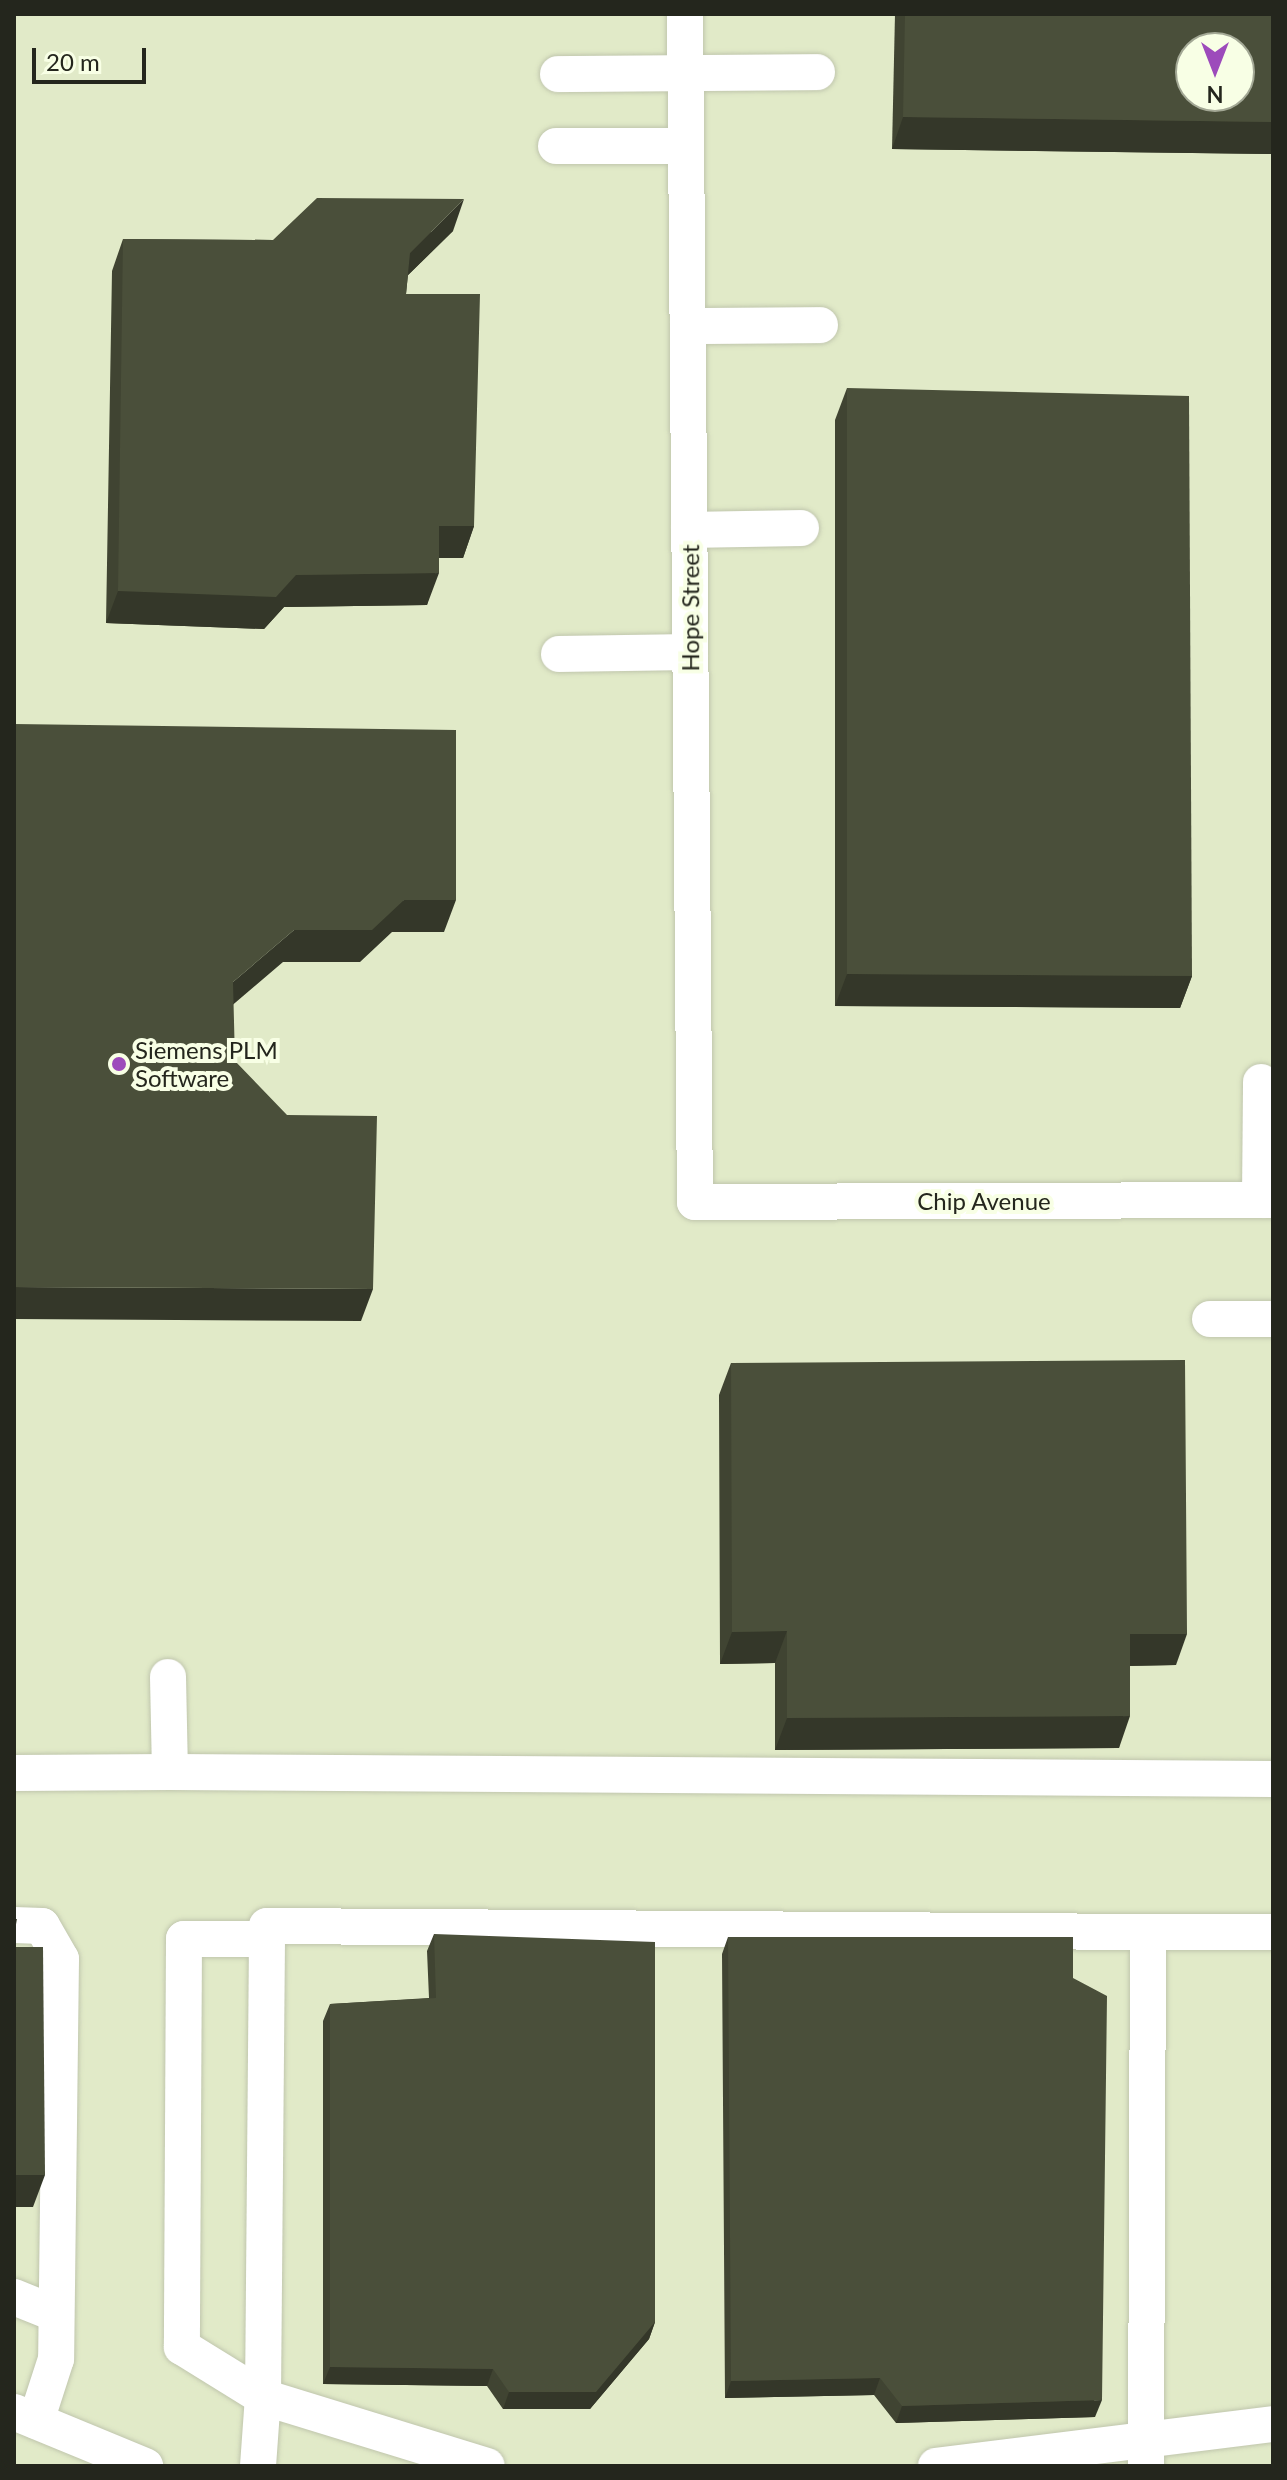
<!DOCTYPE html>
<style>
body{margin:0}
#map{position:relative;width:1287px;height:2480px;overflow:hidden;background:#ebf2d8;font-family:Lato,sans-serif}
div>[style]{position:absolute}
.built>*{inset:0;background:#e1eac8}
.roads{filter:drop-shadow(0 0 2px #c0c6ad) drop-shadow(0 0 2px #c0c6ad)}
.minor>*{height:36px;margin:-18px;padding:0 18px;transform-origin:18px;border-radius:18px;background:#fff}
.wall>*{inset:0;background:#404432}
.shaded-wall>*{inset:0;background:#343729}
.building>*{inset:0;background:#4a4f3a}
.dots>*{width:22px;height:22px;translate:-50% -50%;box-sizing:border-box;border:4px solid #f8ffe5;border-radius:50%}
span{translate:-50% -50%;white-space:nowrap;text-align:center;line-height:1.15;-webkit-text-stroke:8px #f8ffe5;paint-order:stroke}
.street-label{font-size:24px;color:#24261d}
.poi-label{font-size:24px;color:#24261d}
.left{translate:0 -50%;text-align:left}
.frame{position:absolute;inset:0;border:16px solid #24261d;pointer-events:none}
.north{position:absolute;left:1175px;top:32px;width:80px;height:80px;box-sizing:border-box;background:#f8ffe5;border:2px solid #a3a895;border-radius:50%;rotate:180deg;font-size:22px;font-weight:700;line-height:32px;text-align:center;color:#24261d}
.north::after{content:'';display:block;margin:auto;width:28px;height:36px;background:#9d4bbb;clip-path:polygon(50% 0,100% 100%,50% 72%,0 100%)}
.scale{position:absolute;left:32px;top:48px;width:114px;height:36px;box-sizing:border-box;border:4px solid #24261d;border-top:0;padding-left:10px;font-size:24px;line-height:28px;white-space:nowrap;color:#24261d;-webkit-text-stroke:6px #f8ffe5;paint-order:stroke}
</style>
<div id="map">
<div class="built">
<div style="clip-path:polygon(evenodd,14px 14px,1273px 14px,1273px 2466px,14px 2466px,14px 14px,1191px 48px,1239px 48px,1239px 96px,1191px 96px,1191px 48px)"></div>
</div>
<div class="roads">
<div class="minor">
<div style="left:685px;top:14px;width:1188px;rotate:89.52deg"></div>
<div style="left:695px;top:1202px;width:578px;rotate:-0.2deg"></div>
<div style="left:558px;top:74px;width:259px;rotate:-0.4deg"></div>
<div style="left:556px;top:146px;width:130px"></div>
<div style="left:688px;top:326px;width:132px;rotate:-0.4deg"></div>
<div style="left:689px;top:530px;width:112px;rotate:-1deg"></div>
<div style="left:559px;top:654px;width:131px;rotate:-0.9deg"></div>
<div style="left:1260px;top:1200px;width:118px;rotate:-89.5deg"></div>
<div style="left:1210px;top:1319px;width:63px"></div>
<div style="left:168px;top:1677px;width:95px;rotate:88.8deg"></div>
<div style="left:170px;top:1772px;width:1103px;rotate:0.36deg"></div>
<div style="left:14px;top:1773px;width:156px;rotate:-0.4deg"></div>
<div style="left:14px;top:1925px;width:28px;rotate:2deg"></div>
<div style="left:42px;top:1926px;width:38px;rotate:60deg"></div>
<div style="left:61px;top:1959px;width:400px;rotate:90.7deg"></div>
<div style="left:56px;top:2359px;width:65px;rotate:107.9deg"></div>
<div style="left:267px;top:1939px;width:83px;rotate:180deg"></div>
<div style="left:184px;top:1939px;width:408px;rotate:90.3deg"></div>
<div style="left:182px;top:2347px;width:95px;rotate:31.7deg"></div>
<div style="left:263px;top:2397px;width:234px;rotate:17.1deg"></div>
<div style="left:14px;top:2297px;width:45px;rotate:22deg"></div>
<div style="left:14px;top:2412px;width:142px;rotate:22.4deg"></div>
<div style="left:258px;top:2466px;width:69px;rotate:-85.9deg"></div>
<div style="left:263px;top:2397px;width:471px;rotate:-89.5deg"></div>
<div style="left:267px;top:1926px;width:881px;rotate:0.39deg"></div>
<div style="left:936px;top:2466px;width:340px;rotate:-7.1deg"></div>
<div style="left:1146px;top:2466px;width:534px;rotate:-89.79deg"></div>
<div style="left:1148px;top:1932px;width:125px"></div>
</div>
</div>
<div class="wall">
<div style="clip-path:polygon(895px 14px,1273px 14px,1273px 150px,1271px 154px,892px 149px)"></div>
<div style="clip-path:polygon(453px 231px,408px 275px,406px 294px,474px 526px,463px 558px,439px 558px,427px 605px,284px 607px,264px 629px,106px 623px,112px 271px,123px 239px,273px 240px)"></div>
<div style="clip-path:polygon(847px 388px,1192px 976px,1180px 1008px,835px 1006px,835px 420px)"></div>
<div style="clip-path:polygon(731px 1363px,1176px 1665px,1130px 1666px,1119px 1748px,775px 1750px,775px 1663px,720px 1664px,719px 1395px)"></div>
<div style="clip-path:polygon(434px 1934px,655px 2322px,649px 2339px,590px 2409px,503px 2409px,487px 2386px,323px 2384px,323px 2021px,330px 2004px,429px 1998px,427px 1951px)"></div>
<div style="clip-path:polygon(728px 1937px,1073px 1978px,1095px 2417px,896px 2423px,874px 2395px,725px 2398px,722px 1954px)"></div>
</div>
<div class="shaded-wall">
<div style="clip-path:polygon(903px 117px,1273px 122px,1273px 150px,1271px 154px,892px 149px)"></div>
<div style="clip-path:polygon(464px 199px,453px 231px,398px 285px,410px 253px)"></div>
<div style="clip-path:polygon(439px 526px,474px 526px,463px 558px,427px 558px)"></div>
<div style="clip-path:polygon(439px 573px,427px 605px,284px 607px,264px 629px,106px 623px,118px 591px,296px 575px)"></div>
<div style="clip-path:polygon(404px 900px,456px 900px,444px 932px,392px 932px,360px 962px,283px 962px,222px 1014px,233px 982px,294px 930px)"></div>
<div style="clip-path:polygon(847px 974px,1192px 976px,1180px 1008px,835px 1006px)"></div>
<div style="clip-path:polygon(14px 1287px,373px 1289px,361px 1321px,14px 1319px)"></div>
<div style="clip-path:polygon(787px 1631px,775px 1663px,720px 1664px,732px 1632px)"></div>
<div style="clip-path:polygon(1130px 1634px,1187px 1634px,1176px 1665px,1118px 1666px)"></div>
<div style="clip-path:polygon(1130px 1716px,1119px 1748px,775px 1750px,787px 1718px)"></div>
<div style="clip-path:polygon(14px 2175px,45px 2175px,33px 2207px,14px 2207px)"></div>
<div style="clip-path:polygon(655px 2322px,649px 2339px,590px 2409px,503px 2409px,509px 2392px)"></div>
<div style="clip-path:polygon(330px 2367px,493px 2369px,487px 2386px,323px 2384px)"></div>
<div style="clip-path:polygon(880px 2378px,874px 2395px,725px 2398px,731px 2381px)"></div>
<div style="clip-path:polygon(1102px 2400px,1095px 2417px,896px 2423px,902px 2406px)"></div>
</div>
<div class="building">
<div style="clip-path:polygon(evenodd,905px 14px,1273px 14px,1273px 122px,903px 117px,905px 14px,1191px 48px,1239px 48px,1239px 96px,1191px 96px,1191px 48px)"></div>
<div style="clip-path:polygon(317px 198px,464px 199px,410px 253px,406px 294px,480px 294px,474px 526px,439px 526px,439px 573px,296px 575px,276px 597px,118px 591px,123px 239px,273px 240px)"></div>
<div style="clip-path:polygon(847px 388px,1189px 396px,1192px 976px,847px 974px)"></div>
<div style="clip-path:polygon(14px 724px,456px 730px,456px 900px,404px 900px,372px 930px,294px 930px,233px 982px,235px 1061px,287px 1115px,377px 1116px,373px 1289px,14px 1287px)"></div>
<div style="clip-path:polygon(1185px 1360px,1187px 1634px,1130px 1634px,1130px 1716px,787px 1718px,787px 1631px,732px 1632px,731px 1363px)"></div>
<div style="clip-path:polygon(14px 1919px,17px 1919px,14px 1935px)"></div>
<div style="clip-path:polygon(434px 1934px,655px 1942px,655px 2322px,596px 2392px,509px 2392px,493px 2369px,330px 2367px,330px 2004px,436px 1998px)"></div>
<div style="clip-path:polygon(728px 1937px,1073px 1937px,1073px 1978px,1107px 1996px,1102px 2400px,902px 2406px,880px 2378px,731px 2381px)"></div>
<div style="clip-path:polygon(14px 1947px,43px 1947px,45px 2175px,14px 2175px)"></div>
</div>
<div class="dots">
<div style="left:119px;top:1064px;background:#9d4bbb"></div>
</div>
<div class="street-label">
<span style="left:690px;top:608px;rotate:-90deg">Hope Street</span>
<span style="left:984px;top:1201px">Chip Avenue</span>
</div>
<div class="poi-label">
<span class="left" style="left:135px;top:1064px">Siemens PLM<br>Software</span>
</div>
<div class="frame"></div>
<div class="north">N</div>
<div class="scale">20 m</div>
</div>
